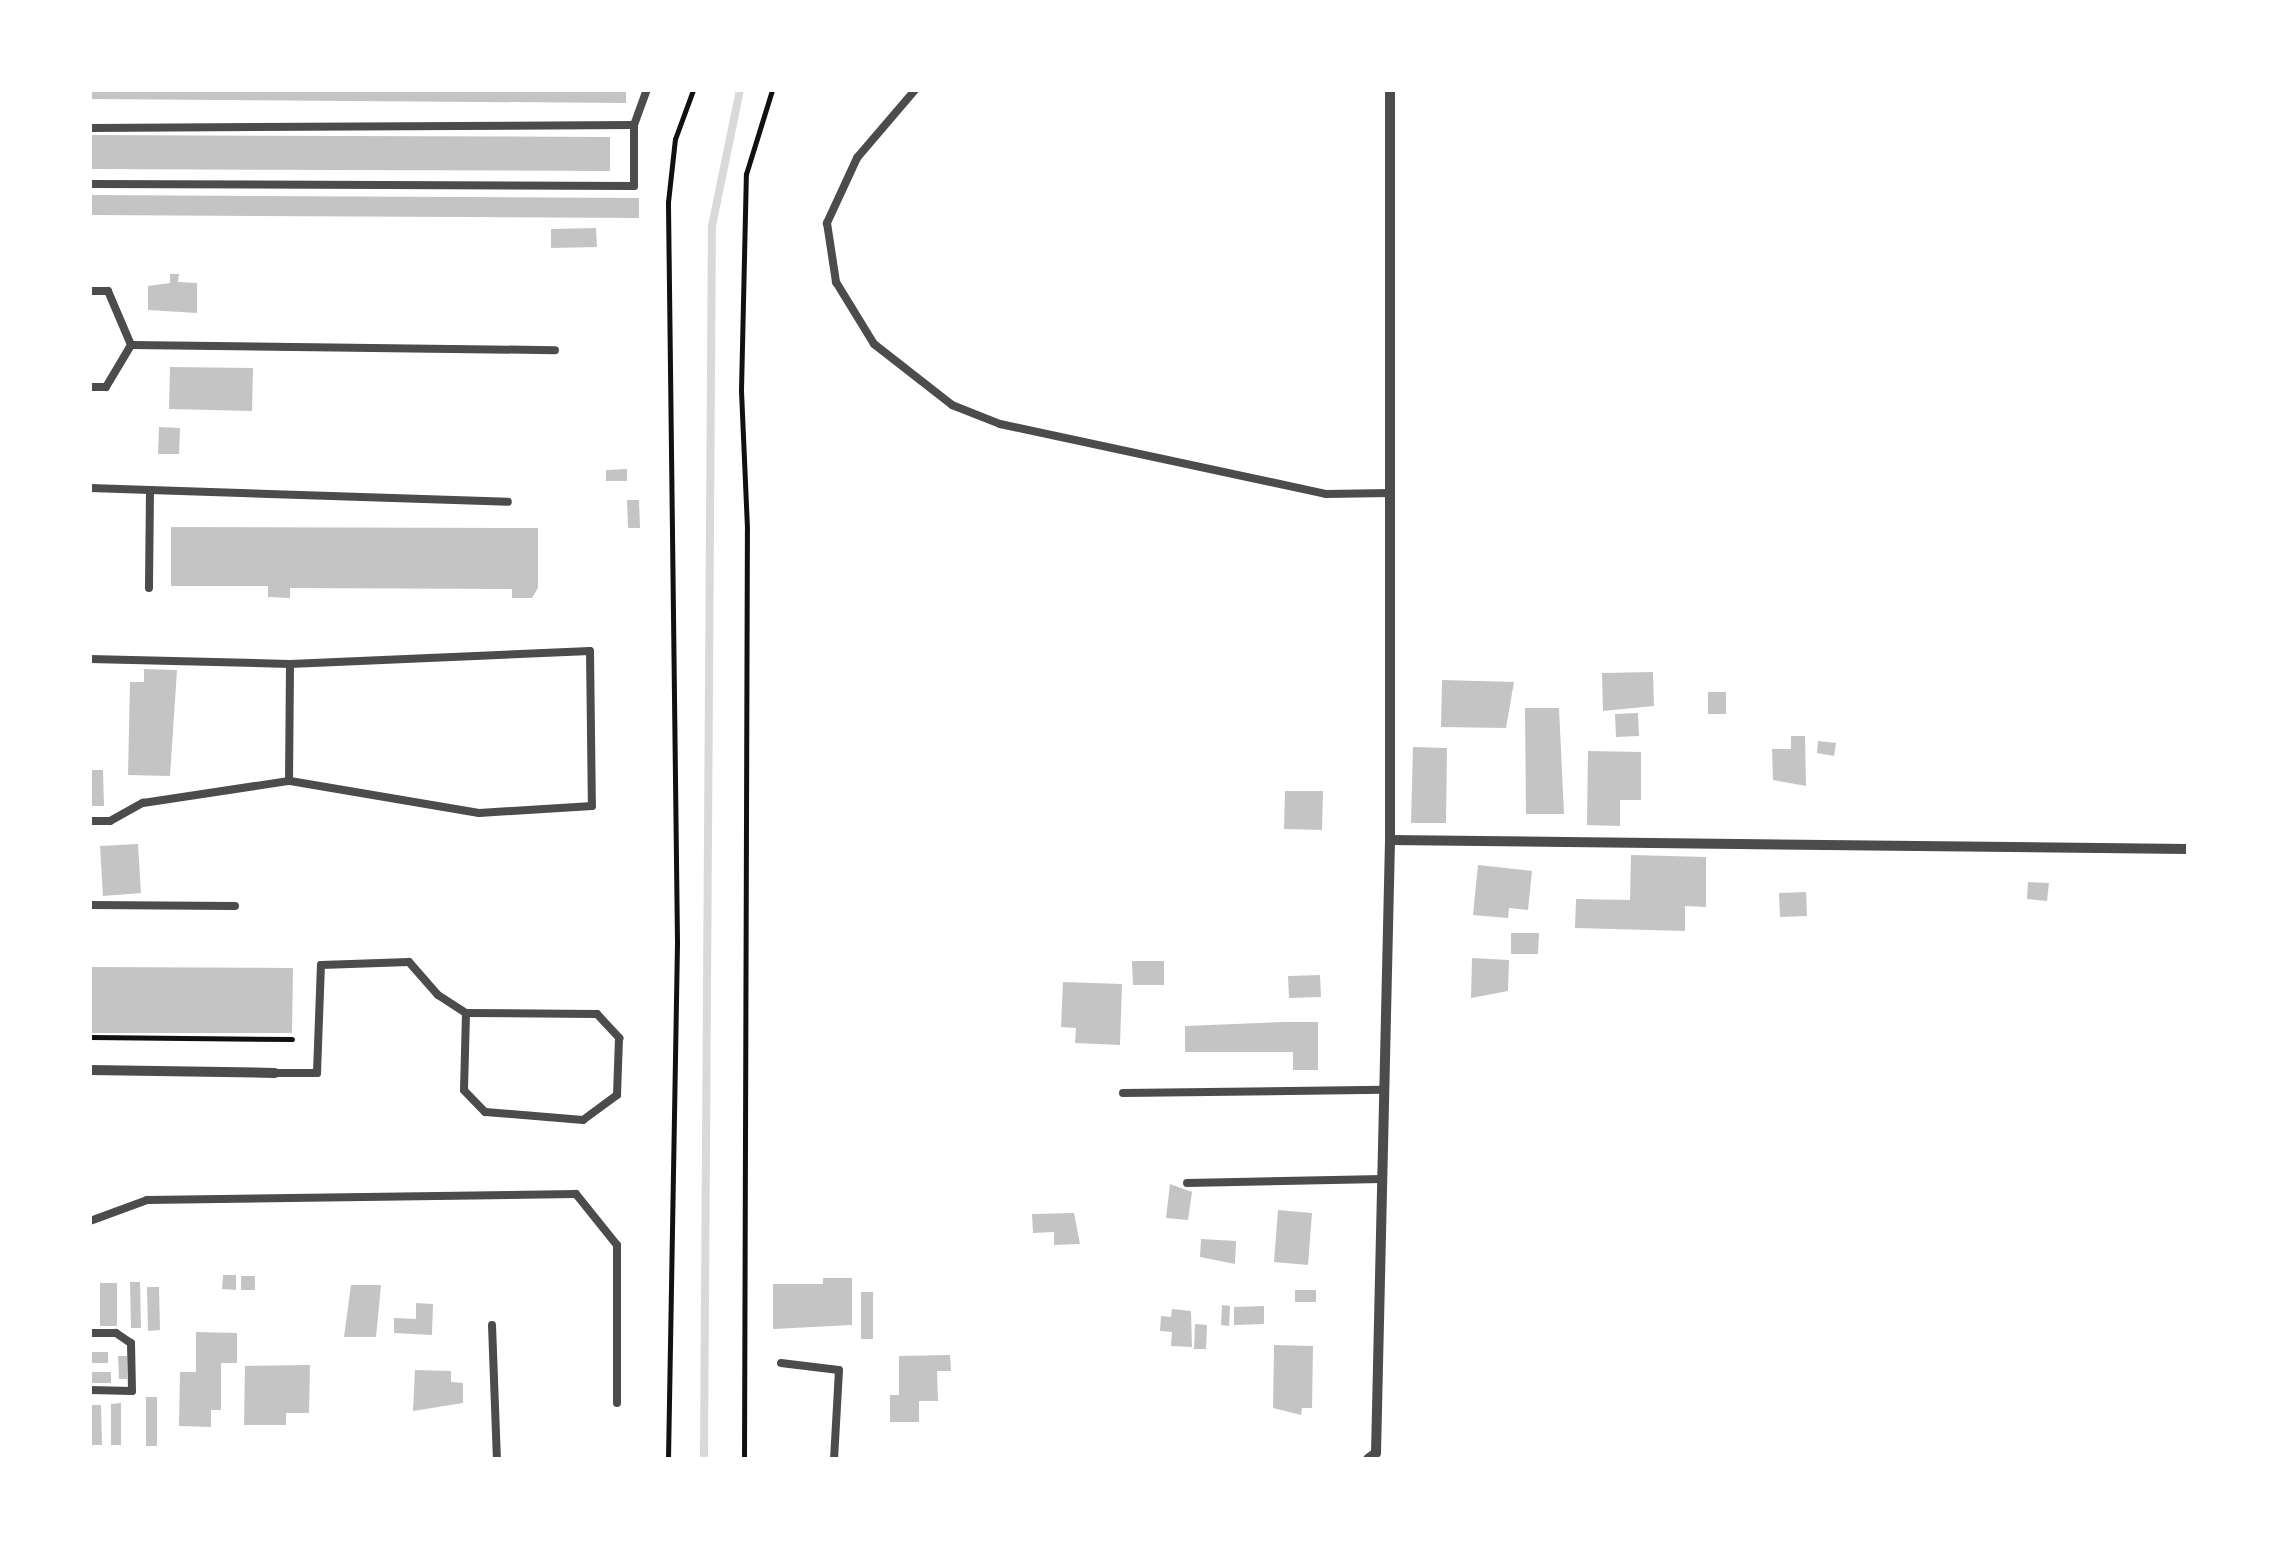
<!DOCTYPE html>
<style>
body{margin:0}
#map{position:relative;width:2278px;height:1549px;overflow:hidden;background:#fff;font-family:"Sofia Sans Condensed",sans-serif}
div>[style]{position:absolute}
.stream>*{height:8px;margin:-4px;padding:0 4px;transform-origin:4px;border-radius:4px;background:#d9d9d9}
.building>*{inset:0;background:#c4c4c4}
.path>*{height:5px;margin:-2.5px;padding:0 2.5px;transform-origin:2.5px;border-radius:2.5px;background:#111}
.service>*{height:8px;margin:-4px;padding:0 4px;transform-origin:4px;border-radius:4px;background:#4c4c4c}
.minor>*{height:10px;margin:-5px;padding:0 5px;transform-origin:5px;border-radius:5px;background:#4c4c4c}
span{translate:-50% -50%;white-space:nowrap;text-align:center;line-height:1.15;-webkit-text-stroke:8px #fff;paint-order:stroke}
.frame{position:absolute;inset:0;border:92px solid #fff;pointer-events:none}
</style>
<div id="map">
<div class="stream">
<div style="left:704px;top:1455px;width:1229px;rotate:-89.63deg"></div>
<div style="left:712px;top:226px;width:139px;rotate:-78.4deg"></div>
</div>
<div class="building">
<div style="clip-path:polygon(90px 90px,626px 90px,626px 103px,90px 99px)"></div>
<div style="clip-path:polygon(90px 135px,610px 137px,610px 171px,90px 169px)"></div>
<div style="clip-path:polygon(90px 195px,639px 198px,639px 218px,90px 215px)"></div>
<div style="clip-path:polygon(596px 228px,597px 247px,551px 248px,551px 229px)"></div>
<div style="clip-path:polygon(170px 274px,179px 274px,178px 282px,197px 283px,197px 313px,148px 310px,148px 286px,170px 283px)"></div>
<div style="clip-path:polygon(170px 367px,253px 368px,252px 411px,169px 409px)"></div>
<div style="clip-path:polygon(159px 427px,180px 428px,179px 454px,158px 454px)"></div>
<div style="clip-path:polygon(627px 469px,627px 481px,606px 481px,606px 470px)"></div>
<div style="clip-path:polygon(627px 500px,639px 500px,640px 528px,628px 528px)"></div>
<div style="clip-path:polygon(171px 527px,538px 528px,538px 588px,532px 598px,512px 598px,512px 589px,290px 588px,290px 598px,268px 597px,268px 586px,171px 586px)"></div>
<div style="clip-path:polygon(144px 669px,177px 670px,170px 776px,128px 775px,130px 682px,144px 682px)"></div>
<div style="clip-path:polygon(1653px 672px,1654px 706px,1603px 711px,1602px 673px)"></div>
<div style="clip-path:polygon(1442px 680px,1514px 682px,1506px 728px,1441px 727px)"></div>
<div style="clip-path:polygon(1708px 692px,1726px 692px,1726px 714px,1708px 714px)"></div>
<div style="clip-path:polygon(1525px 708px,1559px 708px,1564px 814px,1526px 814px)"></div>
<div style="clip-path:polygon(1638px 713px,1639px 736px,1616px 737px,1615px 714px)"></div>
<div style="clip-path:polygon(1791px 736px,1805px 736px,1806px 786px,1773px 780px,1772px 749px,1791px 749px)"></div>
<div style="clip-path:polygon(1818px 741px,1836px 743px,1834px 756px,1817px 753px)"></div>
<div style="clip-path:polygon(1413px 747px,1447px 748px,1446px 823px,1411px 823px)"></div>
<div style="clip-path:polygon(1588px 751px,1641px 752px,1641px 800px,1620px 800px,1620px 826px,1587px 825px)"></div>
<div style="clip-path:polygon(90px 770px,103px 770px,104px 806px,90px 806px)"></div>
<div style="clip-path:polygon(1285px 791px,1323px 791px,1322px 830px,1284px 829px)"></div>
<div style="clip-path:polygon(138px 844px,141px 893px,103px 896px,100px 846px)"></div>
<div style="clip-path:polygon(1631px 855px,1706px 857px,1706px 907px,1685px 906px,1685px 931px,1575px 928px,1576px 899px,1630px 900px)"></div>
<div style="clip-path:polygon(1478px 865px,1532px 871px,1528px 910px,1509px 908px,1508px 918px,1473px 915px)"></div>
<div style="clip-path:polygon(2028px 882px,2049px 883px,2047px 901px,2027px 899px)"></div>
<div style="clip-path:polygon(1806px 892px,1807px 916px,1780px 917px,1779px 893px)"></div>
<div style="clip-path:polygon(1511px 933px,1539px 933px,1538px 954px,1511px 954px)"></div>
<div style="clip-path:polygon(1472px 958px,1509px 960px,1508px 991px,1471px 998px)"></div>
<div style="clip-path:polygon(1132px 961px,1164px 961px,1164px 985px,1133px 985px)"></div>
<div style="clip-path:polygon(90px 967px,293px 968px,292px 1033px,90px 1033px)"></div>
<div style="clip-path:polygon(1320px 975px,1321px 997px,1289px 998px,1288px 976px)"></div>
<div style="clip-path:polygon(1063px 982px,1122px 984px,1120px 1045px,1075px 1043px,1076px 1028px,1061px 1027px)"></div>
<div style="clip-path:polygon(1283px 1022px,1318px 1022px,1318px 1070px,1293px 1070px,1293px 1052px,1185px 1052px,1185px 1026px)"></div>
<div style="clip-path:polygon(1170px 1184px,1192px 1192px,1188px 1220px,1166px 1218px)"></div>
<div style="clip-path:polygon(1278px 1210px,1312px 1213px,1308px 1265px,1274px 1262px)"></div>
<div style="clip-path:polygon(1074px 1213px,1080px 1244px,1054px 1245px,1054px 1232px,1033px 1233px,1032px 1214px)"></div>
<div style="clip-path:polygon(1201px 1239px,1236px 1241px,1235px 1264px,1200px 1257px)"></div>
<div style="clip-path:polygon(223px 1275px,236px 1275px,236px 1290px,222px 1289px)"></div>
<div style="clip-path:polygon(241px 1276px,255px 1276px,255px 1290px,241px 1290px)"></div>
<div style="clip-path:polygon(823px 1278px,852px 1278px,852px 1325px,773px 1329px,773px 1284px,823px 1284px)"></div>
<div style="clip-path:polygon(130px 1282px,140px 1282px,141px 1328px,131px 1328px)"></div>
<div style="clip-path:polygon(100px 1283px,117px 1283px,117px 1326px,100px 1326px)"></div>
<div style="clip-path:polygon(351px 1285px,381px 1285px,376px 1337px,344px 1337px)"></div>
<div style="clip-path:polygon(147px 1287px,159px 1287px,160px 1330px,148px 1331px)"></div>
<div style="clip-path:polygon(1295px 1290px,1316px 1290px,1316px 1302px,1295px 1302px)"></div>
<div style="clip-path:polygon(861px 1292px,873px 1292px,873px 1339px,861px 1339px)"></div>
<div style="clip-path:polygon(416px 1303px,433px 1304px,432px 1335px,394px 1333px,394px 1318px,416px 1319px)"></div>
<div style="clip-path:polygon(1222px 1305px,1230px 1306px,1229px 1326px,1221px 1325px)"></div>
<div style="clip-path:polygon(1264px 1306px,1264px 1324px,1234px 1325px,1234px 1307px)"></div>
<div style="clip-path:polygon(1172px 1309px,1191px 1311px,1192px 1347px,1171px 1346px,1172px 1332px,1160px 1331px,1161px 1316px,1171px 1317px)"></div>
<div style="clip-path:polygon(1195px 1324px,1207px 1325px,1206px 1349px,1194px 1349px)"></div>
<div style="clip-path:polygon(196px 1332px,237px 1333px,237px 1363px,221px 1363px,221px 1410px,211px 1410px,211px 1427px,179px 1426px,180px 1372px,196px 1372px)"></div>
<div style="clip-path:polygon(1274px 1345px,1313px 1346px,1312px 1408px,1302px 1408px,1301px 1415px,1273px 1408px)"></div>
<div style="clip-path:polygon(90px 1352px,108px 1352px,108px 1363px,90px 1363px)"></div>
<div style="clip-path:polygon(950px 1355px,951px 1371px,937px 1371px,938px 1401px,919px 1401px,919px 1422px,890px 1422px,890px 1395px,899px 1395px,899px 1356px)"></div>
<div style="clip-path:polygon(118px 1356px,127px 1356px,127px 1379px,119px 1379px)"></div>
<div style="clip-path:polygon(310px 1365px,309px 1413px,286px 1413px,286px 1425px,244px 1425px,245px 1366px)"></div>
<div style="clip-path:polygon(415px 1370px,451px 1371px,451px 1382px,463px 1383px,463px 1403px,413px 1411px)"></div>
<div style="clip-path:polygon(90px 1372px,111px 1372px,111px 1383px,90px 1383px)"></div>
<div style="clip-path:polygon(146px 1397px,157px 1397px,157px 1446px,146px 1446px)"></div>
<div style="clip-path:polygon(121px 1403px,121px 1445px,111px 1445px,111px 1404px)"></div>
<div style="clip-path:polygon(90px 1405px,101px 1405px,102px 1445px,90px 1445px)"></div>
</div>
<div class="path">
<div style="left:90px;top:1037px;width:202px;rotate:0.6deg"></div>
<div style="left:668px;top:1459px;width:517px;rotate:-89deg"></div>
<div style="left:677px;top:942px;width:740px;rotate:-90.7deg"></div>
<div style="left:668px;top:202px;width:63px;rotate:-83.7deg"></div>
<div style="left:675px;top:139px;width:52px;rotate:-69.8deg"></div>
<div style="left:744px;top:1459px;width:931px;rotate:-89.82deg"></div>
<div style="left:747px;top:528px;width:138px;rotate:-92.5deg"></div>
<div style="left:741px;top:390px;width:216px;rotate:-88.7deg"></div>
<div style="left:746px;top:174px;width:88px;rotate:-72.8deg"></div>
</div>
<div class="service">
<div style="left:915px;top:90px;width:89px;rotate:130.5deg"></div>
<div style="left:857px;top:158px;width:72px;rotate:114.8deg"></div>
<div style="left:827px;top:223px;width:60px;rotate:81.3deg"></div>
<div style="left:836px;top:282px;width:73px;rotate:58.5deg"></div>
<div style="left:874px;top:344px;width:99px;rotate:38deg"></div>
<div style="left:952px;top:405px;width:52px;rotate:21.6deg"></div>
<div style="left:1000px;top:424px;width:333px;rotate:12.1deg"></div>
<div style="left:1326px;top:494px;width:64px;rotate:-0.9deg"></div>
<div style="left:90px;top:128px;width:544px;rotate:-0.32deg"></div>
<div style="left:90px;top:184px;width:544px;rotate:0.21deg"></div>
<div style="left:634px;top:186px;width:61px;rotate:-90deg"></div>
<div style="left:634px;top:125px;width:37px;rotate:-70deg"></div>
<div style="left:90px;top:291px;width:18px"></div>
<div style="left:108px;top:291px;width:59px;rotate:66.9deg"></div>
<div style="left:90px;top:387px;width:16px"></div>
<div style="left:106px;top:387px;width:49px;rotate:-59.2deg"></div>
<div style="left:131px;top:345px;width:424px;rotate:0.7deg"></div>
<div style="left:90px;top:488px;width:60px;rotate:1.9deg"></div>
<div style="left:150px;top:490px;width:98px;rotate:90.6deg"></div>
<div style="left:150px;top:490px;width:358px;rotate:1.9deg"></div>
<div style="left:90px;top:659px;width:200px;rotate:1.4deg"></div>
<div style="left:290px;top:664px;width:300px;rotate:-2.5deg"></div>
<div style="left:590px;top:651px;width:155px;rotate:89.3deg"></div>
<div style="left:592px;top:806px;width:113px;rotate:176.5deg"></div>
<div style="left:479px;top:813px;width:193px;rotate:-170.4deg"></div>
<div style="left:289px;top:781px;width:117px;rotate:-89.5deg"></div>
<div style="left:90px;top:821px;width:20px"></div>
<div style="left:110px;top:821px;width:38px;rotate:-29deg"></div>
<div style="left:143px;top:803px;width:148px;rotate:-8.6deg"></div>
<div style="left:90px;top:905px;width:145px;rotate:0.4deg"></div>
<div style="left:275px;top:1073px;width:42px"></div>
<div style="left:317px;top:1073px;width:108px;rotate:-87.9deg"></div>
<div style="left:321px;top:965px;width:88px;rotate:-2deg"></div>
<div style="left:409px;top:962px;width:44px;rotate:48.7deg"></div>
<div style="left:438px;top:995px;width:33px;rotate:33deg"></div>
<div style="left:466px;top:1013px;width:131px;rotate:0.4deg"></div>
<div style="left:597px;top:1014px;width:33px;rotate:47deg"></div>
<div style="left:619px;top:1038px;width:57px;rotate:92deg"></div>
<div style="left:617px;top:1095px;width:42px;rotate:143.7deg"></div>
<div style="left:583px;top:1120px;width:98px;rotate:-175.3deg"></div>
<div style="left:485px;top:1112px;width:30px;rotate:-134deg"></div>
<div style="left:464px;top:1090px;width:77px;rotate:-88.5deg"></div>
<div style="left:1123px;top:1093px;width:261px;rotate:-0.7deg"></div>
<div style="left:1187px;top:1183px;width:195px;rotate:-1.2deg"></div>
<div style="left:90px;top:1221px;width:61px;rotate:-20.2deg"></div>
<div style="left:147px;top:1200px;width:429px;rotate:-0.8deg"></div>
<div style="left:576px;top:1194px;width:65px;rotate:51.2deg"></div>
<div style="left:617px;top:1245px;width:158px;rotate:90deg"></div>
<div style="left:492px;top:1325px;width:134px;rotate:87.9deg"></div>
<div style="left:90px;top:1333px;width:26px"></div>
<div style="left:116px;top:1333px;width:18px;rotate:34deg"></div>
<div style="left:131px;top:1343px;width:48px;rotate:88.8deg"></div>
<div style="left:132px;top:1391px;width:42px;rotate:-178.6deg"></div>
<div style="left:781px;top:1363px;width:58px;rotate:6.9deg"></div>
<div style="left:839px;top:1370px;width:89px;rotate:93.2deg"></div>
</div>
<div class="minor">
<div style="left:1390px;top:840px;width:798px;rotate:0.65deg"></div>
<div style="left:90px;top:1070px;width:185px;rotate:0.9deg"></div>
<div style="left:1368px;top:1459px;width:10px;rotate:-37deg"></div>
<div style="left:1376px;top:1453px;width:613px;rotate:-88.69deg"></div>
<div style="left:1390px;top:840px;width:750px;rotate:-90deg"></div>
</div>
<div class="frame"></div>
</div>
